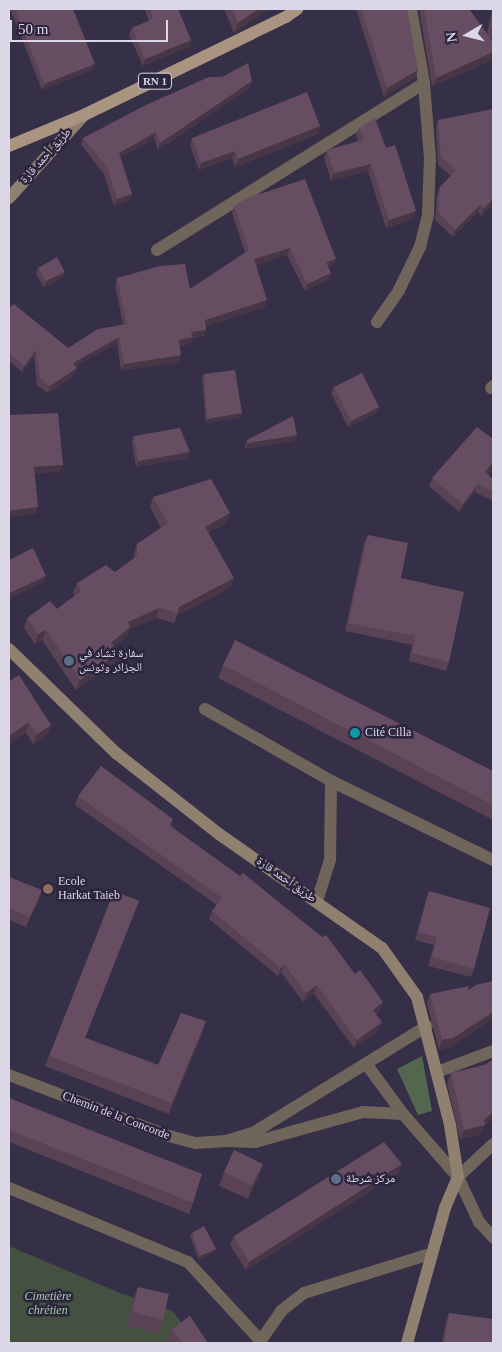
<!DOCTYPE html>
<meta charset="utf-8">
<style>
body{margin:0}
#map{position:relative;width:502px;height:1352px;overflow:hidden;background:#362f48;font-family:"Times New Roman","Noto Naskh Arabic",serif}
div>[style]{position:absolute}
.green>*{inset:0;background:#445140}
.forest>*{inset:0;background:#53674e}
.street>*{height:12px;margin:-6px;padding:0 6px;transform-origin:6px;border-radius:6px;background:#6f655a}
.secondary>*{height:12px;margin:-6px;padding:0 6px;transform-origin:6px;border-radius:6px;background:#90806f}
.primary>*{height:12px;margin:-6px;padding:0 6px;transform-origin:6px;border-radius:6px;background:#a9947f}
.wall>*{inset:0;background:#584254}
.shaded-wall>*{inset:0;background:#473645}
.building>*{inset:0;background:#664d62}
.dots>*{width:14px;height:14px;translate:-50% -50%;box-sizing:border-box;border:2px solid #2c253e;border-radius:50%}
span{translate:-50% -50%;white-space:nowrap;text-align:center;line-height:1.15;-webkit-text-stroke:5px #2c253e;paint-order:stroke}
.shield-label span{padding:1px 4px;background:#2c253e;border:1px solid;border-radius:4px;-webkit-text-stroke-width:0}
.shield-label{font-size:11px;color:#dbd7e7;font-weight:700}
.street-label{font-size:12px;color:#dbd7e7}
.poi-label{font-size:12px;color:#dbd7e7}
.left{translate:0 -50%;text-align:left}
.park-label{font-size:12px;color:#a7cd9e;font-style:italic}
.frame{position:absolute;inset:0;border:10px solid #dbd7e7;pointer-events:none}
.north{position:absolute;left:442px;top:10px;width:50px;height:50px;-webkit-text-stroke:4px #2c253e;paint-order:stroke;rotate:262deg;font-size:14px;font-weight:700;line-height:20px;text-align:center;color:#dbd7e7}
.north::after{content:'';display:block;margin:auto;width:18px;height:22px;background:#dbd7e7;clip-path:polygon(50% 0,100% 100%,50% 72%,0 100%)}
.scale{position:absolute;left:10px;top:20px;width:158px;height:22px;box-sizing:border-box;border:2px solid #dbd7e7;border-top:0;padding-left:6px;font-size:15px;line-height:18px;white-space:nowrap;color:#dbd7e7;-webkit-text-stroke:4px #2c253e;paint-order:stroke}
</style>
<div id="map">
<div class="green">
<div style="clip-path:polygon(9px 1246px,120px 1293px,173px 1311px,196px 1343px,9px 1343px)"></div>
</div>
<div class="forest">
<div style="clip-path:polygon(422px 1056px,432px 1111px,418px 1115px,397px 1069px)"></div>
</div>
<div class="street">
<div style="left:157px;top:250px;width:315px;rotate:-32deg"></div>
<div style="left:377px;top:322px;width:39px;rotate:-55deg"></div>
<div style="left:399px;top:290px;width:48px;rotate:-64deg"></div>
<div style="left:420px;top:247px;width:34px;rotate:-76deg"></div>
<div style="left:428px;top:214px;width:56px;rotate:-88deg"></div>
<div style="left:430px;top:158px;width:75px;rotate:-94.6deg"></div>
<div style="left:424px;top:83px;width:75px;rotate:-100deg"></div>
<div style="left:491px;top:388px;width:3px;rotate:-45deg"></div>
<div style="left:205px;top:709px;width:145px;rotate:29.7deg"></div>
<div style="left:331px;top:781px;width:79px;rotate:90.7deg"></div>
<div style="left:330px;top:860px;width:43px;rotate:107.6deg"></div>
<div style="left:331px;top:781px;width:180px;rotate:26deg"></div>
<div style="left:367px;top:1065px;width:61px;rotate:53.7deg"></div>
<div style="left:403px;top:1114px;width:84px;rotate:48.9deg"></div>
<div style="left:458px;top:1177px;width:50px;rotate:65deg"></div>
<div style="left:479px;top:1222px;width:21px;rotate:47deg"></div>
<div style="left:437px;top:1072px;width:60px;rotate:-20.6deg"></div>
<div style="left:9px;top:1075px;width:171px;rotate:20.9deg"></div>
<div style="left:169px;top:1136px;width:28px;rotate:15deg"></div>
<div style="left:196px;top:1143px;width:30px;rotate:-4deg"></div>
<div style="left:403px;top:1114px;width:40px;rotate:-177.1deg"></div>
<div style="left:363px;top:1112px;width:112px;rotate:164.5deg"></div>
<div style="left:255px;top:1142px;width:29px;rotate:-178deg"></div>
<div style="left:226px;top:1141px;width:28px;rotate:-17deg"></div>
<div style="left:253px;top:1133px;width:204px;rotate:-31.6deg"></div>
<div style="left:458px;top:1177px;width:48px;rotate:-43.3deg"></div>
<div style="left:9px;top:1188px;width:194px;rotate:22.5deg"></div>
<div style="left:188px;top:1262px;width:106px;rotate:47.3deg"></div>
<div style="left:259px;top:1343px;width:39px;rotate:-55deg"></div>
<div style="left:281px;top:1311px;width:29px;rotate:-38deg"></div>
<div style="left:304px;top:1293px;width:132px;rotate:-17.2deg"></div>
</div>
<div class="secondary">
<div style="left:9px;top:198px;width:112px;rotate:-47.9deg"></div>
<div style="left:9px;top:649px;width:149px;rotate:44.2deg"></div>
<div style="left:116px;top:753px;width:131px;rotate:38.2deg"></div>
<div style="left:219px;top:834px;width:199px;rotate:35deg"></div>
<div style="left:382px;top:948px;width:60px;rotate:54.5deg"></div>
<div style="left:417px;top:997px;width:132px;rotate:75.5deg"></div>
<div style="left:450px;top:1125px;width:53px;rotate:81.3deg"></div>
<div style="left:458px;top:1177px;width:34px;rotate:113deg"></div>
<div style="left:445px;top:1208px;width:140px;rotate:105.7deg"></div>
</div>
<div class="primary">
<div style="left:9px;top:146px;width:81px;rotate:-22.5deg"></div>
<div style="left:84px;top:115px;width:225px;rotate:-25.9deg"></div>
<div style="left:286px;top:17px;width:14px;rotate:-36deg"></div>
</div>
<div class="wall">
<div style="clip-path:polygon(10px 9px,73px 9px,92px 70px,42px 90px)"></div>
<div style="clip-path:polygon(145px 9px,178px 9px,191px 40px,189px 47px,143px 66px,129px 35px,132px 28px,149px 21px)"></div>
<div style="clip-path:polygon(224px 9px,269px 9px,234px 33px)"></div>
<div style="clip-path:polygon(356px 9px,407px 9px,415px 78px,384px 97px)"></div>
<div style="clip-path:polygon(419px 9px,469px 9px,487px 34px,492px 9px,493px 9px,493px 38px,490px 37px,493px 42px,493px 60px,432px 86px)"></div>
<div style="clip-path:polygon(250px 88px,158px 150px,154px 139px,120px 157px,132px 194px,130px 201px,114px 206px,104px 174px,81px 145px,83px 138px)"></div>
<div style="clip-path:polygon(438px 120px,493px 204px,481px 216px,478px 212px,453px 237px,435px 220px,437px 195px,440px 187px,451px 176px,438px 165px,436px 128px)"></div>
<div style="clip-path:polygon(320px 126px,318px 134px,235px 167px,232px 158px,199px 170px,190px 146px,192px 138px)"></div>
<div style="clip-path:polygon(359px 128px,386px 148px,416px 211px,413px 219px,386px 228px,368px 171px,331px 181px,324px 158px,327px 150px,358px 141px,356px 135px)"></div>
<div style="clip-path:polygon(234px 206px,333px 265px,328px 267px,331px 273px,328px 280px,305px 291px,287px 255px,256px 265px,265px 307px,206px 326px,204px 336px,192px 338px,190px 344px,180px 346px,179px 362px,121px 371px,117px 343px,76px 366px,77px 368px,74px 375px,48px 393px,37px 385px,34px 357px,22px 372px,9px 361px,9px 308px,68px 348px,123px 324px,115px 285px,117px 278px,190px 289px,245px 253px,232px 213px)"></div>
<div style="clip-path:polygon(38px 268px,65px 272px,62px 278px,44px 287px,36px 274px)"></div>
<div style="clip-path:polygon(204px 374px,242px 413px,240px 417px,206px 423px,202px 379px)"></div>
<div style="clip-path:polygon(334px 387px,379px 407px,376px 413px,348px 427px,331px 393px)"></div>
<div style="clip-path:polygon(297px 435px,294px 441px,246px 449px,245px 446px,247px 440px)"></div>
<div style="clip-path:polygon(134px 436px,188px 458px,136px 467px,132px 442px)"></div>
<div style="clip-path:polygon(493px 439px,493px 467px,488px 474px,493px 480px,493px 501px,475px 492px,459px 512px,429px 486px,432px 478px)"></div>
<div style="clip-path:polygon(153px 497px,226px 523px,208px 533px,230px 588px,177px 616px,174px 623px,156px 618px,130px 629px,127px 636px,114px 647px,119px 652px,115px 662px,76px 690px,42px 640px,35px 644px,24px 628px,27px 618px,57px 609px,75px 596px,73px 593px,77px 583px,115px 572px,134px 559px,134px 554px,137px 544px,161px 528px,150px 507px)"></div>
<div style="clip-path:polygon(368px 535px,449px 662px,446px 671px,409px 661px,412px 645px,345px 631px,364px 543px)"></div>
<div style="clip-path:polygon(223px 665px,493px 771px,493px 820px,218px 678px)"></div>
<div style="clip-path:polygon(9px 680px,51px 725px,48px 734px,33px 744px,26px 732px,9px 744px)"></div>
<div style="clip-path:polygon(78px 796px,173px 819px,171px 826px,380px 1011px,376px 1014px,379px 1030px,354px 1048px,314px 994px,303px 1002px,281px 972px,278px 976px,209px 919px,212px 911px,217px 905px,75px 805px)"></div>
<div style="clip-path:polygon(9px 877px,39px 900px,26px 927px,9px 920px)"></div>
<div style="clip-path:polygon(429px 891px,474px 969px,471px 977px,428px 966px,434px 945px,415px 940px,426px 900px)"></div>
<div style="clip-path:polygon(493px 975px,493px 1019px,450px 1047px,439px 1050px,427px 1003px,430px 994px,468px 990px,491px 982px)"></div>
<div style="clip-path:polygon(203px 1032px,169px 1114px,45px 1066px,49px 1056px,86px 1038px,158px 1065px)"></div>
<div style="clip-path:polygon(485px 1065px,484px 1126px,481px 1134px,460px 1139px,447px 1083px,451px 1073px)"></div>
<div style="clip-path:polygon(9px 1098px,193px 1203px,189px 1214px,9px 1142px)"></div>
<div style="clip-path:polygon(263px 1164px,258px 1178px,248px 1199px,219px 1186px,224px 1172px)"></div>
<div style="clip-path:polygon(399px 1173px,246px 1270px,230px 1245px,234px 1236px)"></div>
<div style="clip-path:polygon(192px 1233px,214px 1252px,199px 1260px,190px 1236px)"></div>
<div style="clip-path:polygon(138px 1287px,163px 1320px,158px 1333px,127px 1326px,133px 1300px)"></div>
<div style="clip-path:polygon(449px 1313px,493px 1343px,442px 1343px,446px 1322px)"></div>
<div style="clip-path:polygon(172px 1329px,208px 1343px,168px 1343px,167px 1342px)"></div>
</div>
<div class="shaded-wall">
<div style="clip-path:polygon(258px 9px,269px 9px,234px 33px,238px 23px)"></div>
<div style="clip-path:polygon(191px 40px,189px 47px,143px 66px,145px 59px)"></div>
<div style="clip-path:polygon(493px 52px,493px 60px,432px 86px,436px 78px)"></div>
<div style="clip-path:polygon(95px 64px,92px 70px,42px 90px,44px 84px)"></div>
<div style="clip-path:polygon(418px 70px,415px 78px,384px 97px,387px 88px)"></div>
<div style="clip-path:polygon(252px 81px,250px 88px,158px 150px,160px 143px)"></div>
<div style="clip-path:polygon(320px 126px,318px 134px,235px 167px,238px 159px)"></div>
<div style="clip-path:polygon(156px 132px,154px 139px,116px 160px,119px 153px)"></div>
<div style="clip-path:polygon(235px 151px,232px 158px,199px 170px,201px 163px)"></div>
<div style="clip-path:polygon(371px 164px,368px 171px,331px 181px,334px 173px)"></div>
<div style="clip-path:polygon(132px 194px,130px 201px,114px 206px,117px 199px)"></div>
<div style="clip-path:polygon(493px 199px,493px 204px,481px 216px,484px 208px)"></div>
<div style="clip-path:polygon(480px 205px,478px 212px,453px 237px,455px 230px)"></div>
<div style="clip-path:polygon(416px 211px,413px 219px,386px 228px,389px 220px)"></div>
<div style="clip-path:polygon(290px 248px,287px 255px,252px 266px,254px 259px)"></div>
<div style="clip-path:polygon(336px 259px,333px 265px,324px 269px,326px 262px)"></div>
<div style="clip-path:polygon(65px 272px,62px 278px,44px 287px,46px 281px)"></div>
<div style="clip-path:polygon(331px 273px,328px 280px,305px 291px,307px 284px)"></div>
<div style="clip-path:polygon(267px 300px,265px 307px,202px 327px,205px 320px)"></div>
<div style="clip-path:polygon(206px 330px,204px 336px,192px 338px,190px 344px,176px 347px,179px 340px,191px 332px)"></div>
<div style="clip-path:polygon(119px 337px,117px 343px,71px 369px,73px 363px)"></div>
<div style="clip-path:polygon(36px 350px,34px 357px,22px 372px,24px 366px)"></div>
<div style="clip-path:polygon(181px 355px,179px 362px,121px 371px,124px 364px)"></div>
<div style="clip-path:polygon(77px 368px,74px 375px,48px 393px,50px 386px)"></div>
<div style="clip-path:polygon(379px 407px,376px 413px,348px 427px,351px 421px)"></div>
<div style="clip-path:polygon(242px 413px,240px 417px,206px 423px,207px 419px)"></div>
<div style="clip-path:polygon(297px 435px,294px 441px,246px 449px,248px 443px)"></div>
<div style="clip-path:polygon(190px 452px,188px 458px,136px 467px,138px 461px)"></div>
<div style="clip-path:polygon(493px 462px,493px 467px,482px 480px,485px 472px)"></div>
<div style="clip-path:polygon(63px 465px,60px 472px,31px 474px,34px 467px)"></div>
<div style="clip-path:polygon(478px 484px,475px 492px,459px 512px,463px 504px)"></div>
<div style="clip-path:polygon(38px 507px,36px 514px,9px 517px,9px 511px)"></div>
<div style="clip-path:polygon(230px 513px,226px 523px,201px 537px,205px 527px)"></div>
<div style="clip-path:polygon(46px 576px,44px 582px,9px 599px,10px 593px)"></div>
<div style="clip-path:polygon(234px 578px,230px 588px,177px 616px,179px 607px)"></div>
<div style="clip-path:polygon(159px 608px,156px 618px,130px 629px,127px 636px,108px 652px,111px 643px,128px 622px)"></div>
<div style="clip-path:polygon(46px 630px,42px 640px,35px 644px,38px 634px)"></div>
<div style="clip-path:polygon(119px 652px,115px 662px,76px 690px,80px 680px)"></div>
<div style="clip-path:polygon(29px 722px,26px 732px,9px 744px,9px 736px)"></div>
<div style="clip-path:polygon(51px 725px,48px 734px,33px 744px,37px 734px)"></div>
<div style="clip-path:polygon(42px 890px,39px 900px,26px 927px,30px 917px)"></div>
<div style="clip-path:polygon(284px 964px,281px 972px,278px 976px,281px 968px)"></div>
<div style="clip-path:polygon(317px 985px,314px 994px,303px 1002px,306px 993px)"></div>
<div style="clip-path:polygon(383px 1002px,380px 1011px,370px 1018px,373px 1010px)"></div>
<div style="clip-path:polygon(493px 1012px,493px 1019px,450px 1047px,439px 1050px,442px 1040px)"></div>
<div style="clip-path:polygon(206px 1021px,203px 1032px,169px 1114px,172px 1103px)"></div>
<div style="clip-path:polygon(382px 1022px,379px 1030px,354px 1048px,357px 1040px)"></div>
<div style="clip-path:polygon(493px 1112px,493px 1119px,484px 1126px,481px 1134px,460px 1139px,464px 1130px,484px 1120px)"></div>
<div style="clip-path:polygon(263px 1164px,258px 1178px,248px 1199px,252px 1186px)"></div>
<div style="clip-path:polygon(402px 1164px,399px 1173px,246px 1270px,249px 1262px)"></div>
<div style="clip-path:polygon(216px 1249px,214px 1252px,199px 1260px,200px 1256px)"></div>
</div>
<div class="building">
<div style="clip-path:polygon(15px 9px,73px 9px,95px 64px,44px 84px)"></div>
<div style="clip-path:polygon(150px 9px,178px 9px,191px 40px,145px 59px,132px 28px,153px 19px)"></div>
<div style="clip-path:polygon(232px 9px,258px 9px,238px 23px)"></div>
<div style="clip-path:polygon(361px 9px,407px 9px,418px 70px,387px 88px)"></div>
<div style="clip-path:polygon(424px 9px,469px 9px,493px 42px,493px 52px,436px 78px)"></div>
<div style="clip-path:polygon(493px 13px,493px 27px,491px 26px)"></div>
<div style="clip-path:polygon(248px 63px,252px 81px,160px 143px,156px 132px,119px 153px,132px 194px,117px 199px,107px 167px,83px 138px,146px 105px,209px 77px,222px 77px)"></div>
<div style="clip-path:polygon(307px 92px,320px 126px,238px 159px,235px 151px,201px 163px,192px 138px)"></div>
<div style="clip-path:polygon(493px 109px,493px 199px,484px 208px,480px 205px,455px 230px,438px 212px,440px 187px,456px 170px,441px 157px,438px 120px)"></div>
<div style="clip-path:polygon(375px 118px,386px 148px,395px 145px,416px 211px,389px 220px,371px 164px,334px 173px,327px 150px,364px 140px,359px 128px)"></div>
<div style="clip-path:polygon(305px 179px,336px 259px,326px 262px,331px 273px,307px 284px,290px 248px,254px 259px,267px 300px,205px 320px,206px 330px,191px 332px,193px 337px,179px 340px,181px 355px,124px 364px,119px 337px,73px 363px,77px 368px,50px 386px,40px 378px,36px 350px,24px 366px,9px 353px,9px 308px,14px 304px,68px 348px,98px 329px,127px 324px,117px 278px,160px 266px,185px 264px,190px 289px,249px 250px,234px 206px,245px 199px)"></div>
<div style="clip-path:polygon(57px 257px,65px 272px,46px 281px,38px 268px)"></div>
<div style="clip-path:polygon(235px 370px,242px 413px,207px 419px,204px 374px)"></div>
<div style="clip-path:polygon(362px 373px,379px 407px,351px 421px,334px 387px)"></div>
<div style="clip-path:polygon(58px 413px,63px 465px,34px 467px,38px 507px,9px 511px,9px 415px)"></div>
<div style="clip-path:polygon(293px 416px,297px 435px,248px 443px,247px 440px)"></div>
<div style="clip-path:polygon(477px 427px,493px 439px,493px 462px,485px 472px,493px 480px,493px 491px,478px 484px,463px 504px,432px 478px)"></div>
<div style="clip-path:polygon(180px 428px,190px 452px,138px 461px,134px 436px)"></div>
<div style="clip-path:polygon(211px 479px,230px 513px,205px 527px,234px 578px,179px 607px,178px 613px,159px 608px,128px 622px,130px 627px,111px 643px,119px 652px,80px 680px,46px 630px,38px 634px,27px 618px,50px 601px,57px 609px,81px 591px,77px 583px,106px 565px,115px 572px,137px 556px,137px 544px,168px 523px,153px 497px)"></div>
<div style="clip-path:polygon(368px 535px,408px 543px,401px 578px,464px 592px,449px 662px,412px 653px,415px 636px,348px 623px)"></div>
<div style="clip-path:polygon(33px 548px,46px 576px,10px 593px,9px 590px,9px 560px)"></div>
<div style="clip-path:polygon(235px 640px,493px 771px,493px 805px,223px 665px)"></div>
<div style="clip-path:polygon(19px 675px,51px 725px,37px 734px,29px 722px,9px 736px,9px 680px,10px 681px)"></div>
<div style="clip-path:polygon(101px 766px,173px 819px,169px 825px,240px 876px,243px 873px,322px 937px,326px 935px,355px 974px,360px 970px,383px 1002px,373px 1010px,382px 1022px,357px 1040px,317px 985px,306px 993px,284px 964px,281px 968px,212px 911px,222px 898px,78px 796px)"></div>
<div style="clip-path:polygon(9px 877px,42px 890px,30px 917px,9px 908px)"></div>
<div style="clip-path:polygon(114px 891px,139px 901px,85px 1038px,158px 1065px,181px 1013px,206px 1021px,172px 1103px,49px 1056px)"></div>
<div style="clip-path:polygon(429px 891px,490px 908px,474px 969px,432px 957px,437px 937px,418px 932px)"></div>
<div style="clip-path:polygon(493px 981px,493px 1012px,453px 1038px,442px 1040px,430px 994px,469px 986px,468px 990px,476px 985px)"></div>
<div style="clip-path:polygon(493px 1059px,493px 1112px,484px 1120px,485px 1125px,464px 1130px,451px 1073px,485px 1065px)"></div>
<div style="clip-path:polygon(9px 1098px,202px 1174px,193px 1203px,9px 1130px)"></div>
<div style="clip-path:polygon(384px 1142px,402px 1164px,249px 1262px,234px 1236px)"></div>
<div style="clip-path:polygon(234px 1150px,263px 1164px,252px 1186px,224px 1172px)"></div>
<div style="clip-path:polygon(204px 1226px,216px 1249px,200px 1256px,192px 1233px)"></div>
<div style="clip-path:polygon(138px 1287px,169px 1294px,163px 1320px,132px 1312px)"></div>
<div style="clip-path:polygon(449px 1313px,493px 1319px,493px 1343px,444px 1343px)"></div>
<div style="clip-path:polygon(190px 1316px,208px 1343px,182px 1343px,172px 1329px)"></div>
</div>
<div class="dots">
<div style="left:69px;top:661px;background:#5c6f8a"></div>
<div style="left:355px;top:733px;background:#0f9aa8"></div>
<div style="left:48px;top:889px;background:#8d6e63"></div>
<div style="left:336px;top:1179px;background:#5c6f8a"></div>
</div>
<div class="shield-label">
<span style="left:155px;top:81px">RN 1</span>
</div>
<div class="street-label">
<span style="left:46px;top:156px;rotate:-48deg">طريق أحمد قارة</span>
<span style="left:286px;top:880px;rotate:35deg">طريق أحمد قارة</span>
<span style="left:116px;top:1116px;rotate:21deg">Chemin de la Concorde</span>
</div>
<div class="poi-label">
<span class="left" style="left:79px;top:661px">سفارة تشاد في<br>الجزائر وتونس</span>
<span class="left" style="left:365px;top:733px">Cité Cilla</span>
<span class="left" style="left:58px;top:889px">Ecole<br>Harkat Taieb</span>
<span class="left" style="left:346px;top:1179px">مركز شرطة</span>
</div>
<div class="park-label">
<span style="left:48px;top:1304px">Cimetière<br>chrétien</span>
</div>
<div class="frame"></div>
<div class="north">N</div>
<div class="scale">50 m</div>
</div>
